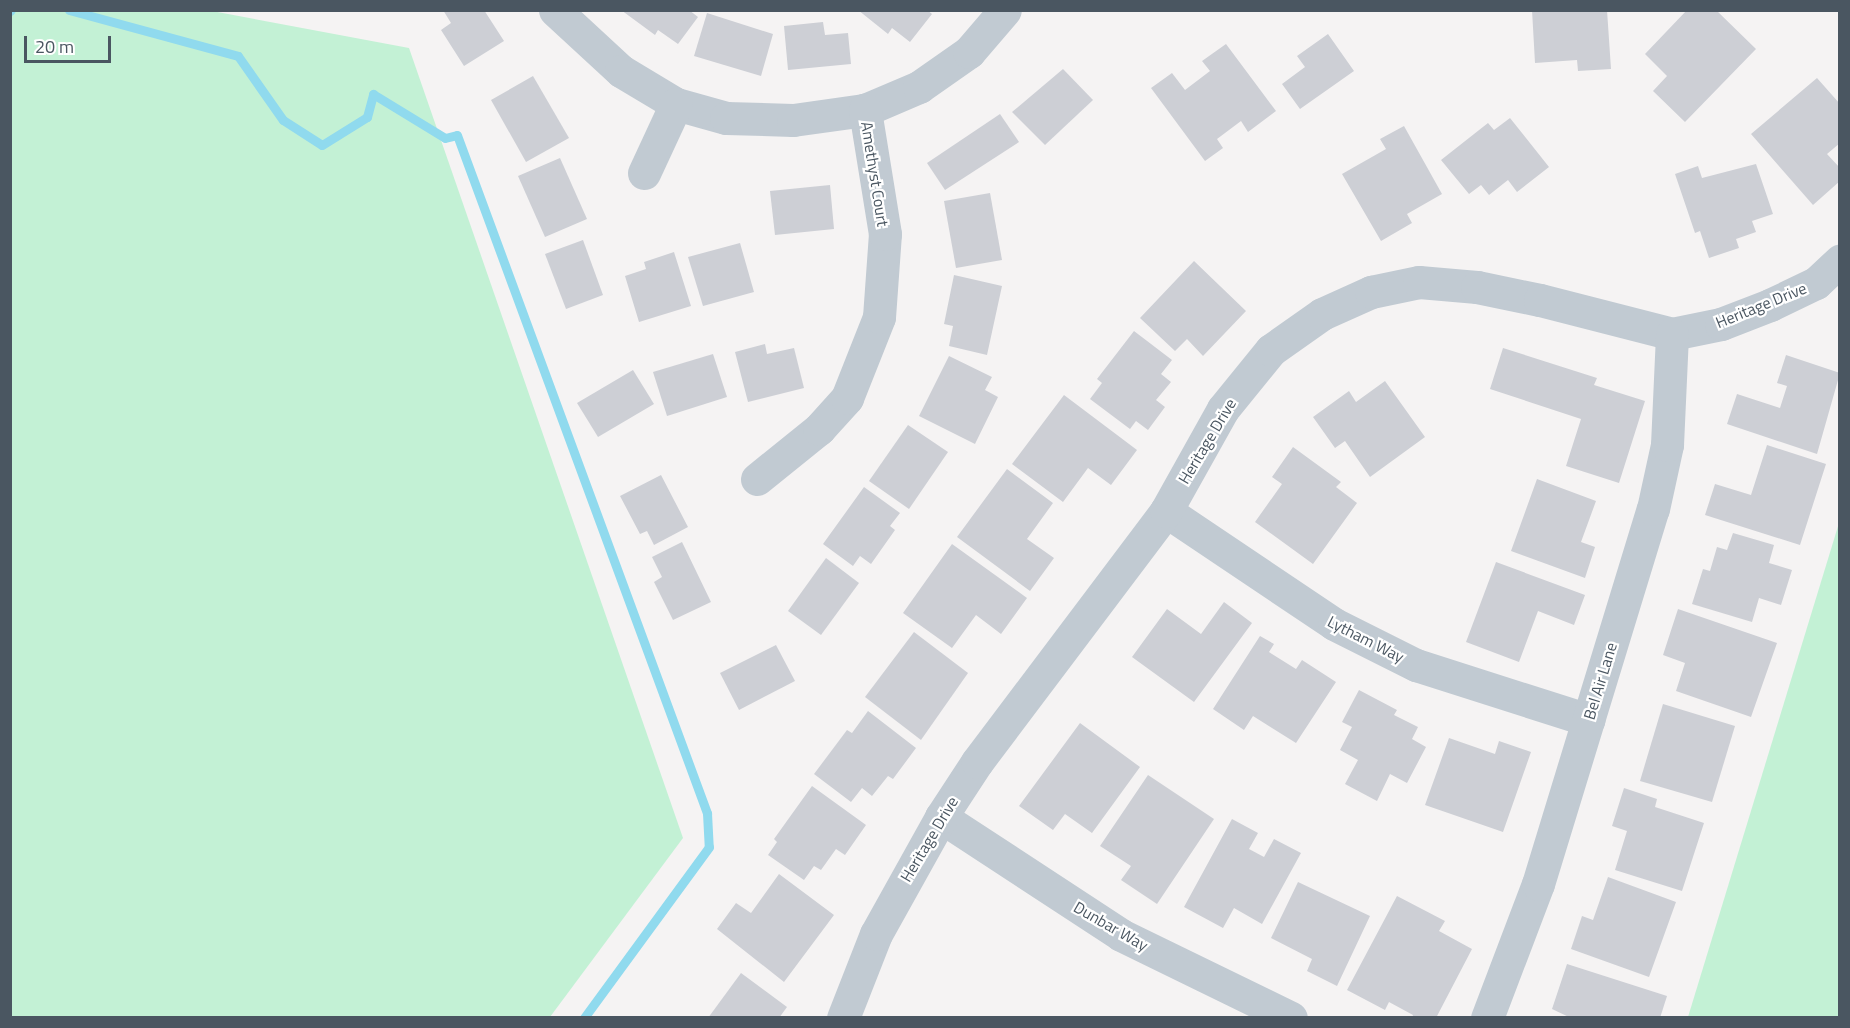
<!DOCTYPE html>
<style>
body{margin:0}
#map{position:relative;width:1850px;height:1028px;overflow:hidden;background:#f5f3f3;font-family:"Titillium Web",sans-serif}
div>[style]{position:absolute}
.green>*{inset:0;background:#c3f1d5}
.stream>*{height:9px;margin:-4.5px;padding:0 4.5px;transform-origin:4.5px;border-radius:4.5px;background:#90daee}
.building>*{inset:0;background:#cdcfd5}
.street>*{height:33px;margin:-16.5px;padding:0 16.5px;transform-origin:16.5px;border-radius:16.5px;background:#c1cad2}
span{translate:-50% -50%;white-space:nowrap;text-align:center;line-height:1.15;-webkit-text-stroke:4.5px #fff;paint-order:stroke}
.street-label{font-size:16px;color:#4a5661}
.frame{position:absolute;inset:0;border:12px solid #4a5661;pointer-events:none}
.scale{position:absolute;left:24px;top:36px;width:87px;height:27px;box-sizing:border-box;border:3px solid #4a5661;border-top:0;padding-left:8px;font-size:18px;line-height:21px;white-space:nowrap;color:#4a5661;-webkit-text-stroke:4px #fff;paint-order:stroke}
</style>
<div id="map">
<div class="green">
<div style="clip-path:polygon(10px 11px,212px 11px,409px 48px,683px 838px,550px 1017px,11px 1017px)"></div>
<div style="clip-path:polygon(1839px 523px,1839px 1017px,1688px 1017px)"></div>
</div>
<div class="stream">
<div style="left:69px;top:10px;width:175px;rotate:15.2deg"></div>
<div style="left:238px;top:56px;width:78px;rotate:54.9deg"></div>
<div style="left:283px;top:120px;width:46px;rotate:32.7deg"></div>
<div style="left:322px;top:145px;width:53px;rotate:-31.9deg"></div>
<div style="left:367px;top:117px;width:24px;rotate:-75deg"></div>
<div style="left:373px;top:94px;width:84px;rotate:31.4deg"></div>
<div style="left:445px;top:138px;width:12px;rotate:-14deg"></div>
<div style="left:457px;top:135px;width:723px;rotate:69.76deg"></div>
<div style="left:707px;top:813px;width:34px;rotate:87deg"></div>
<div style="left:709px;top:847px;width:212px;rotate:126.2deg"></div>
<div style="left:10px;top:11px;width:1px;rotate:-45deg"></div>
</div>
<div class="building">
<div style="clip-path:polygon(443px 10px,484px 10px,504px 41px,464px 66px,441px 30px,451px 23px)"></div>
<div style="clip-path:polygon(621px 10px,689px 10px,698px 17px,678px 44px,658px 30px,655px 35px)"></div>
<div style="clip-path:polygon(858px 10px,927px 10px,932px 14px,910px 42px,892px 28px,888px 34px)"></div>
<div style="clip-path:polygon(1532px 10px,1607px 10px,1611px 69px,1578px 71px,1577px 60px,1535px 63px)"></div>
<div style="clip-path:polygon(1687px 10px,1716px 10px,1756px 49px,1685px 122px,1653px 91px,1667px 76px,1645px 54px)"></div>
<div style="clip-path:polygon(707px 13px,773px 34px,761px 76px,694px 56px)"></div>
<div style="clip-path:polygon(823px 22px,825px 35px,848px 33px,851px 64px,788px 70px,784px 26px)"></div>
<div style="clip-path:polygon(1328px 34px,1354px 71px,1300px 109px,1282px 84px,1305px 67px,1297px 56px)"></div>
<div style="clip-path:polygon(1226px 44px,1276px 111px,1248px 132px,1241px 121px,1217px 139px,1223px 148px,1205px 161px,1151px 88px,1172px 73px,1185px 90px,1210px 71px,1202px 61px)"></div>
<div style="clip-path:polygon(1063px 69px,1093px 100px,1045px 145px,1012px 112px)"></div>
<div style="clip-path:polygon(533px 76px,569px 138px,526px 162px,491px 100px)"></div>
<div style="clip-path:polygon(1817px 78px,1840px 104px,1840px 143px,1827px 154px,1840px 168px,1840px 181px,1813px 205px,1751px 134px)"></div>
<div style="clip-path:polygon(1000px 114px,1019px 142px,945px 190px,927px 163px)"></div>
<div style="clip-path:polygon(1510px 118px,1549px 167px,1517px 192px,1508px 180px,1489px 195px,1481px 185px,1469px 194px,1441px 160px,1488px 123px,1494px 130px)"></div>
<div style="clip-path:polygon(1404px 126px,1442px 194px,1407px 214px,1412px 223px,1381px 241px,1342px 174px,1386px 149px,1380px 139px)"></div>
<div style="clip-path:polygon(560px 158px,587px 219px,545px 237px,518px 176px)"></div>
<div style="clip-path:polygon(1756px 164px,1773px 214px,1752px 221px,1756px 232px,1736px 239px,1739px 248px,1709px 258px,1700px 231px,1695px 233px,1675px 174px,1698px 166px,1702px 178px)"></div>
<div style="clip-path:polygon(830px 185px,834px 229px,775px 235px,770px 191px)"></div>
<div style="clip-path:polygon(990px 193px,1002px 260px,956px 268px,944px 201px)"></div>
<div style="clip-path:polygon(583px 240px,603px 295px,566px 309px,545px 254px)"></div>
<div style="clip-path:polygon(740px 243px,754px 292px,703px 306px,688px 257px)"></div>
<div style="clip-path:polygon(674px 252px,691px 306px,639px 322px,625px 276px,646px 269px,644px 262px)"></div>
<div style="clip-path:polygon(1194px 261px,1246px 311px,1203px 356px,1187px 339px,1175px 351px,1140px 318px)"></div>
<div style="clip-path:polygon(954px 275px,1002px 286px,987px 355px,949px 346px,953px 326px,944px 324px)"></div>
<div style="clip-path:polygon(1134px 331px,1172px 360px,1161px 374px,1171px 382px,1156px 400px,1165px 407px,1148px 430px,1136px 421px,1130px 429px,1090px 399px,1102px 383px,1097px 379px)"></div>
<div style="clip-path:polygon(765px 344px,767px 354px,794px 348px,804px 388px,748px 402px,735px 352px)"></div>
<div style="clip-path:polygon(1503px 348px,1597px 378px,1594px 385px,1645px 401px,1619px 483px,1566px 466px,1581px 419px,1490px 389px)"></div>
<div style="clip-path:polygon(713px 354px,727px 397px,667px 416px,653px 372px)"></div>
<div style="clip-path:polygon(1786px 355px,1840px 373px,1817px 454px,1727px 424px,1737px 394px,1780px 408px,1787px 386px,1777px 383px)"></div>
<div style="clip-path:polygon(949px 356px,992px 377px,985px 390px,998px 397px,975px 444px,919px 416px)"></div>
<div style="clip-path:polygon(633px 370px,654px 404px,598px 437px,577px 403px)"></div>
<div style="clip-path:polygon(1385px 381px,1425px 437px,1370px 477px,1345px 441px,1335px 448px,1313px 417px,1349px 391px,1356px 402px)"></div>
<div style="clip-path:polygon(1064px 395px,1137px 450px,1111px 485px,1088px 468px,1063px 502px,1012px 464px)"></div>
<div style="clip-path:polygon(908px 425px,948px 452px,909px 509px,869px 481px)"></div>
<div style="clip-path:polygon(1767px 445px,1826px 464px,1800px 545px,1705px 515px,1715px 484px,1751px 495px)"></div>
<div style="clip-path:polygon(1293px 447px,1341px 482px,1336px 487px,1357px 503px,1313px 564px,1255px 522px,1282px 484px,1272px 477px)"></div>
<div style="clip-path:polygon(1007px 469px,1053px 503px,1027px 539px,1054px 558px,1030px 591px,957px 537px)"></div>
<div style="clip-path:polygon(661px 475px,688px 527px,654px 545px,647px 531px,640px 534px,620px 496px)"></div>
<div style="clip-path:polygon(1537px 479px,1596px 501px,1581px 542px,1595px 547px,1585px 578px,1511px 551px)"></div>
<div style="clip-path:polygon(864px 487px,900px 513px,890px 526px,895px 530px,871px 564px,860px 556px,853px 566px,823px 544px)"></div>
<div style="clip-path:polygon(1733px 533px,1774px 545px,1769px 563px,1792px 570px,1781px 605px,1759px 598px,1752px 622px,1692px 604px,1703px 569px,1710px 571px,1717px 547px,1727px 550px)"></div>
<div style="clip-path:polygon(682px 542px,711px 602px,673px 620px,654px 582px,662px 577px,652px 557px)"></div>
<div style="clip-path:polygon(952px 544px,1027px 598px,1001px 634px,976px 615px,952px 648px,903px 613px)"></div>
<div style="clip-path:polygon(826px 558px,859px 583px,821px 635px,788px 611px)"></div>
<div style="clip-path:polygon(1496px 562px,1585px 595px,1574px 625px,1538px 611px,1519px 662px,1466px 642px)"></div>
<div style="clip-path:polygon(1224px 602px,1252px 623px,1194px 702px,1132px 657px,1167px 609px,1201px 634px)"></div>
<div style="clip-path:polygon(1678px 609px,1777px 643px,1751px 717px,1676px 691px,1685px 663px,1663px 655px)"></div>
<div style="clip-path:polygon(914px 632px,968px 673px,921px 740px,865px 697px)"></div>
<div style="clip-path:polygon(1260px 636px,1274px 644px,1269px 652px,1296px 669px,1302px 660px,1336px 682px,1296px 743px,1253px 716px,1244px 730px,1213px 709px)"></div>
<div style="clip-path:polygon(776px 645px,795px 681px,739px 710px,720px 673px)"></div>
<div style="clip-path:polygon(1359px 690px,1397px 710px,1394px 715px,1418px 727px,1412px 739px,1426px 747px,1407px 783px,1390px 774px,1377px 801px,1345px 784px,1358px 760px,1340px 750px,1352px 727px,1342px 722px)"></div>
<div style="clip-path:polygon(1663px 704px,1735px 726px,1712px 802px,1640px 781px)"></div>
<div style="clip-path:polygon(868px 711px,916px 748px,893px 779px,888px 776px,872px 796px,862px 788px,851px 802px,814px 774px,847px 730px,852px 733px)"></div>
<div style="clip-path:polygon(1080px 723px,1140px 767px,1092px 833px,1065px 814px,1053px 830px,1019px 806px)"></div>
<div style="clip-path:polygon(1449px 738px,1495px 754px,1499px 741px,1531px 752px,1503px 832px,1425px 805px)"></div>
<div style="clip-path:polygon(1148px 775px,1214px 819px,1157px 904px,1121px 880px,1131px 866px,1100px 846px)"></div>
<div style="clip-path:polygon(812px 786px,866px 825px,845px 855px,836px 849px,821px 870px,814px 866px,804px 880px,768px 855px,777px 842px,774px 839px)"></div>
<div style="clip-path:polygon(1624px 788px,1657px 799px,1655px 807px,1704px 823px,1682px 891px,1615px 870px,1627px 831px,1612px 826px)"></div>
<div style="clip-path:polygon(1232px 819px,1258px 833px,1249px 849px,1264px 857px,1274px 839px,1301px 853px,1262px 924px,1234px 908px,1223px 928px,1184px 907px)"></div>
<div style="clip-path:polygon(779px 874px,834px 915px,784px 982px,717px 929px,736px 903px,751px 913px)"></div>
<div style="clip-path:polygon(1608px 877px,1676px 902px,1649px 977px,1571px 949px,1582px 916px,1593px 920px)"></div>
<div style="clip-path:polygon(1298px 882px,1370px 916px,1337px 986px,1307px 971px,1312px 959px,1271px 938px)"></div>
<div style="clip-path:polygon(1397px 896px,1445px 921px,1439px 931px,1472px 949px,1436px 1018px,1412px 1018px,1413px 1015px,1389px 1002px,1385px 1010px,1347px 990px)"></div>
<div style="clip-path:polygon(1567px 964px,1667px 996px,1660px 1018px,1571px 1018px,1552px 1009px)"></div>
<div style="clip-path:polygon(741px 973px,787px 1007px,779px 1018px,708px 1018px)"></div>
</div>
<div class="street">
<div style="left:555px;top:10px;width:90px;rotate:42.7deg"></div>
<div style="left:621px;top:71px;width:64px;rotate:31deg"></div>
<div style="left:676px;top:104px;width:52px;rotate:15.6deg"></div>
<div style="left:726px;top:118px;width:67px;rotate:1.7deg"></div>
<div style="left:793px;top:120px;width:73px;rotate:-7.9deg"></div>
<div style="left:865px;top:110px;width:59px;rotate:-23.1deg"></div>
<div style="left:919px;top:87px;width:61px;rotate:-35deg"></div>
<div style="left:969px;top:52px;width:55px;rotate:-49.4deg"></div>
<div style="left:644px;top:173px;width:76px;rotate:-65.1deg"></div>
<div style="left:757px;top:479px;width:80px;rotate:-38.9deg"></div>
<div style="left:819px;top:429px;width:42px;rotate:-47.9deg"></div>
<div style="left:847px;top:398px;width:87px;rotate:-68.4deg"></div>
<div style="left:879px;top:317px;width:83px;rotate:-85.9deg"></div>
<div style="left:885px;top:234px;width:126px;rotate:-99.2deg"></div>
<div style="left:1166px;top:511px;width:202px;rotate:33.9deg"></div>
<div style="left:1334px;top:624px;width:92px;rotate:26.6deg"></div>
<div style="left:1416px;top:665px;width:181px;rotate:17.7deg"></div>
<div style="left:941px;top:817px;width:215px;rotate:33.2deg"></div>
<div style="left:1121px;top:935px;width:189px;rotate:26deg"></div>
<div style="left:843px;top:1018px;width:90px;rotate:-68.6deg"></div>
<div style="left:876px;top:934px;width:134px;rotate:-60.9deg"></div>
<div style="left:941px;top:817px;width:66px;rotate:-56.8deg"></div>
<div style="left:977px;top:762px;width:314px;rotate:-53deg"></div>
<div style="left:1166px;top:511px;width:117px;rotate:-60.8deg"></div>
<div style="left:1223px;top:409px;width:76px;rotate:-50.9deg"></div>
<div style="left:1271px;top:350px;width:62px;rotate:-35.2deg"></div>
<div style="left:1322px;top:314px;width:54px;rotate:-24.2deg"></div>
<div style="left:1371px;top:292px;width:49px;rotate:-11.8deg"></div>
<div style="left:1419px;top:282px;width:58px;rotate:4.9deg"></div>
<div style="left:1477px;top:287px;width:64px;rotate:11.7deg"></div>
<div style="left:1540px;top:300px;width:136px;rotate:14.4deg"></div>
<div style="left:1672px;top:334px;width:50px;rotate:-11.5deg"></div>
<div style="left:1721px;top:324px;width:53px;rotate:-21.2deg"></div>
<div style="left:1770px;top:305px;width:51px;rotate:-25.6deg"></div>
<div style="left:1816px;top:283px;width:33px;rotate:-43deg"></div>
<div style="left:1487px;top:1018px;width:143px;rotate:-69.2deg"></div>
<div style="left:1538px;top:884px;width:392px;rotate:-73deg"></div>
<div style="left:1653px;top:509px;width:66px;rotate:-77.7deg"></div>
<div style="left:1667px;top:445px;width:111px;rotate:-87.4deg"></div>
</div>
<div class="street-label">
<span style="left:875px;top:174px;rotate:81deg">Amethyst Court</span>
<span style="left:1761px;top:305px;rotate:-22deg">Heritage Drive</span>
<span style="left:1207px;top:441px;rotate:-59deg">Heritage Drive</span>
<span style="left:1366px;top:639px;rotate:27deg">Lytham Way</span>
<span style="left:1600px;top:681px;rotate:-73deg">Bel Air Lane</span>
<span style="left:929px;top:839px;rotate:-59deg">Heritage Drive</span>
<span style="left:1111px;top:926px;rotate:30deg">Dunbar Way</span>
</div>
<div class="frame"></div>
<div class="scale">20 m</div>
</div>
